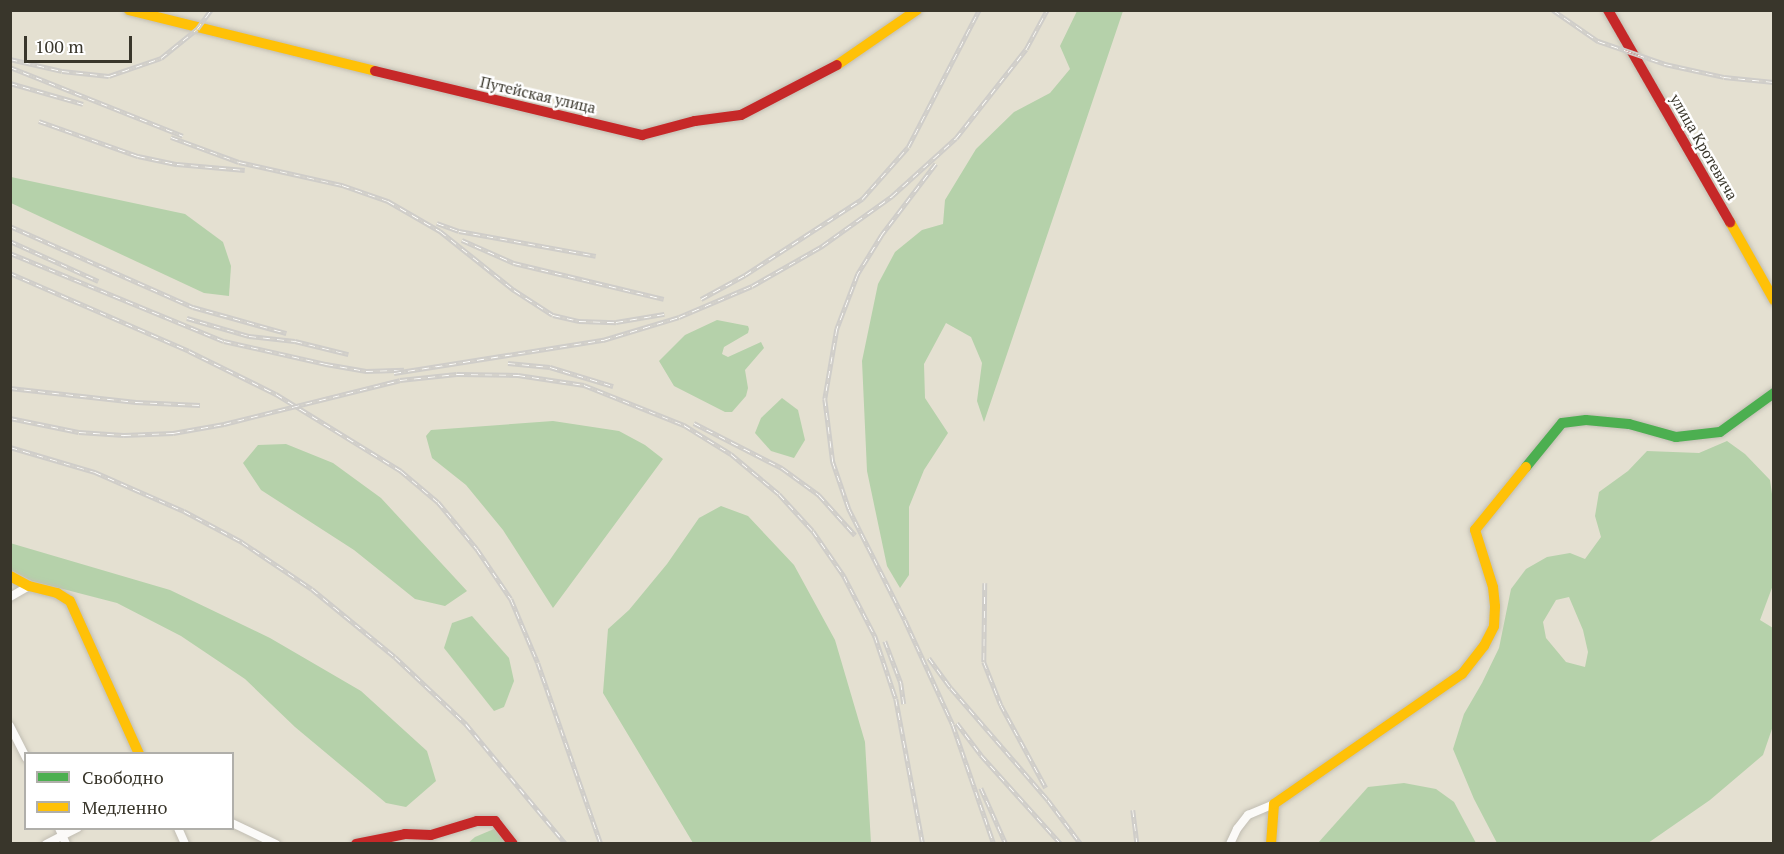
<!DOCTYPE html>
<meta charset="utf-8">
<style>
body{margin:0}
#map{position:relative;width:1784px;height:854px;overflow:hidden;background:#e4e0d1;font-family:"PT Serif",serif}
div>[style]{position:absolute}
.green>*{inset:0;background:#b5d1aa}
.roads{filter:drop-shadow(0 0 2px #c1bdb2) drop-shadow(0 0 2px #c1bdb2)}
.street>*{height:8px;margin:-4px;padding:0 4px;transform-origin:4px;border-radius:4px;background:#fbfaf8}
.fast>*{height:10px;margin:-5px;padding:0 5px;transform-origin:5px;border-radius:5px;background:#4caf50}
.slow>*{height:10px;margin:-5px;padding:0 5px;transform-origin:5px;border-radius:5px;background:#ffc107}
.jam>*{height:10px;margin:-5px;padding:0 5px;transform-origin:5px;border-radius:5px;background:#c62828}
.rail>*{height:4.5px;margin-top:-2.25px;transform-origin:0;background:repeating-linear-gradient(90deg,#fff 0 7px,#cfcdc9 0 14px);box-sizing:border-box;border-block:2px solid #cfcdc9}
span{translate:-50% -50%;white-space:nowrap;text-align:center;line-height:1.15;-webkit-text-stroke:5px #fff;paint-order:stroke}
.street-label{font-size:15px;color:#39362b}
.frame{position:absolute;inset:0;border:12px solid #39362b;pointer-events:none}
.legend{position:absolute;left:24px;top:752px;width:210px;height:78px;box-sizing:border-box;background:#fff;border:2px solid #b0afaa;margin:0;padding:8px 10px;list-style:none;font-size:18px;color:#39362b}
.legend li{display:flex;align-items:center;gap:12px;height:30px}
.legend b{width:30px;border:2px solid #b0afaa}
.scale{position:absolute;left:24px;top:36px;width:108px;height:27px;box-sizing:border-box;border:3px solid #39362b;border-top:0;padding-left:8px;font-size:18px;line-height:21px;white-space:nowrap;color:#39362b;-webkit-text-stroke:4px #fff;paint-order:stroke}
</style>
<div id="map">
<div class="green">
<div style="clip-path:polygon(1077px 11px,1123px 11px,984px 422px,977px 401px,982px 363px,971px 337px,946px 323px,924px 364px,925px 398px,948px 433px,924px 470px,909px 507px,909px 575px,900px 588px,887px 566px,867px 471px,862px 361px,878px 284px,895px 252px,922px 230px,943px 224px,945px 200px,976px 149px,1014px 112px,1050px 93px,1070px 69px,1060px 46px)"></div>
<div style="clip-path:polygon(11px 177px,185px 214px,223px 242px,231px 266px,229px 296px,204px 293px,11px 203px)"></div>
<div style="clip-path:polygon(717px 320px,748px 326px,749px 329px,748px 333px,724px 347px,722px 354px,728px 357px,761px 342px,764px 348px,745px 370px,748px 388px,746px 396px,732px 412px,725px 412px,674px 386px,659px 361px,685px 335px)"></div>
<div style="clip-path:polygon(782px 398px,798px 410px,805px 440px,794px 458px,771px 451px,755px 433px,761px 418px)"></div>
<div style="clip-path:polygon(553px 421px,619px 431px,645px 445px,663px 459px,553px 608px,503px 530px,466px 485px,432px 458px,426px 436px,431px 430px)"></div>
<div style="clip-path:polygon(evenodd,1727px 441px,1745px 454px,1770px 480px,1773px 501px,1773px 585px,1760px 620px,1773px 628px,1774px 723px,1763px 755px,1710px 800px,1648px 843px,1497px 843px,1474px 799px,1453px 749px,1464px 714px,1482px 683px,1499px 648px,1511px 589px,1526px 569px,1547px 557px,1570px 553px,1585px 559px,1601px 537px,1595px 516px,1599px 492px,1628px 471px,1647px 451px,1699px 453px,1727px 441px,1569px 597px,1583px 630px,1588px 652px,1585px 667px,1566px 662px,1546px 638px,1543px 622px,1556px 600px,1569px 597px)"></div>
<div style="clip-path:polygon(286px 444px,333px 463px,381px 498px,467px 591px,445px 606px,415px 599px,354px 550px,261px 490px,243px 463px,258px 445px)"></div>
<div style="clip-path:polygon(721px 506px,748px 516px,794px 565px,835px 640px,865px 742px,871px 843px,693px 843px,603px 693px,608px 629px,629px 610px,667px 564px,699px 518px)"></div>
<div style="clip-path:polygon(10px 543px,170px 590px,270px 638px,361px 691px,427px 751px,436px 781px,406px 807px,386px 803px,295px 727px,245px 679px,181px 636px,117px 603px,32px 581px,11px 570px)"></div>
<div style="clip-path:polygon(472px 616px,509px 658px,514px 681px,504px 707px,494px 711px,444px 648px,452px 623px)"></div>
<div style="clip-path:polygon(1404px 783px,1436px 789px,1454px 802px,1476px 843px,1318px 843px,1368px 787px)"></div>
<div style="clip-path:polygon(501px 826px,513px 844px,467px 844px,475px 837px)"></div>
</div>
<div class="roads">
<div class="street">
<div style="left:10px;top:597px;width:22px;rotate:-30deg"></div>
<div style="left:10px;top:726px;width:36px;rotate:63deg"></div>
<div style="left:232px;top:823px;width:49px;rotate:25.5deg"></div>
<div style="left:59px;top:828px;width:17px;rotate:66deg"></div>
<div style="left:178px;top:828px;width:17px;rotate:66deg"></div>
<div style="left:46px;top:844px;width:36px;rotate:-27deg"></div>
<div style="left:1230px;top:844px;width:17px;rotate:-65deg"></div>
<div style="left:1237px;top:829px;width:18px;rotate:-52deg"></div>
<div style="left:1248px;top:815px;width:28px;rotate:-23deg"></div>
</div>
<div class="fast">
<div style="left:1526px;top:467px;width:57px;rotate:-50.7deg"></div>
<div style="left:1562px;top:423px;width:24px;rotate:-7deg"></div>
<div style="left:1586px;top:420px;width:43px;rotate:5.3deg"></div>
<div style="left:1629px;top:424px;width:49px;rotate:15.5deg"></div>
<div style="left:1676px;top:437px;width:44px;rotate:-6.5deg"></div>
<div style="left:1720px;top:432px;width:67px;rotate:-35.8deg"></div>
</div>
<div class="slow">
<div style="left:129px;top:10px;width:253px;rotate:13.9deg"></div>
<div style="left:837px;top:65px;width:97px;rotate:-34.5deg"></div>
<div style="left:1730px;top:222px;width:90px;rotate:60.6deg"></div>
<div style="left:10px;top:576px;width:21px;rotate:28deg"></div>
<div style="left:29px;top:586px;width:29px;rotate:14deg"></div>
<div style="left:57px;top:593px;width:15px;rotate:32deg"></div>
<div style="left:70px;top:601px;width:168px;rotate:65.7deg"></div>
<div style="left:1271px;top:844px;width:40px;rotate:-85.7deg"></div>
<div style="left:1274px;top:804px;width:229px;rotate:-34.7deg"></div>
<div style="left:1462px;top:674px;width:36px;rotate:-52deg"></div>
<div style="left:1484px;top:646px;width:22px;rotate:-63deg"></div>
<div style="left:1494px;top:626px;width:20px;rotate:-87deg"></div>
<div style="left:1495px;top:606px;width:19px;rotate:-96deg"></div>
<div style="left:1493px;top:587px;width:60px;rotate:-107.5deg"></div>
<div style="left:1475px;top:530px;width:81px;rotate:-51deg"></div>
</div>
<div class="jam">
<div style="left:1608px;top:10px;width:245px;rotate:60.1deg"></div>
<div style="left:375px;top:71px;width:275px;rotate:13.5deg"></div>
<div style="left:642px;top:135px;width:55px;rotate:-14.8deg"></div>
<div style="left:695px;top:121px;width:46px;rotate:-7.4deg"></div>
<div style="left:741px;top:115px;width:108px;rotate:-27.5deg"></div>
<div style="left:356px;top:844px;width:50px;rotate:-11.5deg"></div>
<div style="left:405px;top:834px;width:26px;rotate:2deg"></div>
<div style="left:431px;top:835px;width:48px;rotate:-16.9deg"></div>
<div style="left:477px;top:821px;width:18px"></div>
<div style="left:495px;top:821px;width:29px;rotate:52deg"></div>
</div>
</div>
<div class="rail">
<div style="left:1553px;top:10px;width:55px;rotate:34.6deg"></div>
<div style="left:1598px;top:41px;width:71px;rotate:18.9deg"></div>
<div style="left:1665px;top:64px;width:60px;rotate:12.4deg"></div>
<div style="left:1724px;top:77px;width:50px;rotate:5.7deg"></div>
<div style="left:10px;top:59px;width:53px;rotate:13deg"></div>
<div style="left:62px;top:71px;width:47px;rotate:6.1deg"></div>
<div style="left:109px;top:76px;width:55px;rotate:-19.1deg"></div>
<div style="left:161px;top:58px;width:46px;rotate:-38.9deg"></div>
<div style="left:197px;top:29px;width:24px;rotate:-54deg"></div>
<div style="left:10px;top:67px;width:186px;rotate:21.7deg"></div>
<div style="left:10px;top:83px;width:76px;rotate:16deg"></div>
<div style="left:39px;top:121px;width:105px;rotate:19.5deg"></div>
<div style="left:138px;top:156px;width:40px;rotate:12deg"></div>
<div style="left:177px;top:164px;width:68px;rotate:5deg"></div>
<div style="left:171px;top:137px;width:72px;rotate:20.2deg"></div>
<div style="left:239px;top:162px;width:106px;rotate:12.6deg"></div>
<div style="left:342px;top:185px;width:49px;rotate:19.2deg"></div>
<div style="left:388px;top:201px;width:60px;rotate:30deg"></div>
<div style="left:440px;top:231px;width:95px;rotate:38.6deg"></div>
<div style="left:514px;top:290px;width:46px;rotate:32.7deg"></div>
<div style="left:553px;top:315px;width:27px;rotate:13deg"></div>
<div style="left:579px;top:321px;width:37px;rotate:2deg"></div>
<div style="left:616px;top:322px;width:49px;rotate:-9.5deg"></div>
<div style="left:936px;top:164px;width:89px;rotate:127.3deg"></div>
<div style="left:882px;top:235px;width:46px;rotate:121.6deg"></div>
<div style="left:858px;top:274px;width:59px;rotate:110.9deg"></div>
<div style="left:837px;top:329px;width:71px;rotate:99.7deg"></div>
<div style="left:825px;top:399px;width:64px;rotate:82.8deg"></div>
<div style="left:833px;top:462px;width:50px;rotate:71.2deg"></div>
<div style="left:849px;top:509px;width:124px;rotate:63.2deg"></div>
<div style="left:905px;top:620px;width:115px;rotate:65.4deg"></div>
<div style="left:953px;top:725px;width:126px;rotate:71deg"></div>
<div style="left:437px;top:223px;width:23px;rotate:20deg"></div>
<div style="left:459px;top:231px;width:139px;rotate:10.3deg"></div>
<div style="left:10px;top:226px;width:200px;rotate:23.9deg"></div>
<div style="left:193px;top:307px;width:97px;rotate:15.6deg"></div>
<div style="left:462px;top:240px;width:57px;rotate:23.9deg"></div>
<div style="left:514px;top:263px;width:154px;rotate:13.5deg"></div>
<div style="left:10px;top:241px;width:97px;rotate:24.4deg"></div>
<div style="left:10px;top:253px;width:231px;rotate:22.4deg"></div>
<div style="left:224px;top:341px;width:105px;rotate:12.7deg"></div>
<div style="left:326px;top:364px;width:41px;rotate:9.9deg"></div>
<div style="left:366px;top:371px;width:38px;rotate:-2deg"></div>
<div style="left:10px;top:273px;width:195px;rotate:23.5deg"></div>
<div style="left:189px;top:351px;width:97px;rotate:26.3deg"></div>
<div style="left:276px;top:394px;width:147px;rotate:31.6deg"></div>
<div style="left:401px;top:471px;width:48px;rotate:40deg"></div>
<div style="left:438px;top:502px;width:61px;rotate:50.3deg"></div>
<div style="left:477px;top:549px;width:60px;rotate:55.8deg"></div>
<div style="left:511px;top:599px;width:69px;rotate:67.1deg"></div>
<div style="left:538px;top:663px;width:192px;rotate:70.8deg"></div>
<div style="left:701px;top:299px;width:50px;rotate:-28.6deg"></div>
<div style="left:745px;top:275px;width:140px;rotate:-33deg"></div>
<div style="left:862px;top:199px;width:69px;rotate:-48.5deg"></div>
<div style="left:908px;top:147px;width:154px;rotate:-62.6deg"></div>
<div style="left:187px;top:318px;width:65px;rotate:16.2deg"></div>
<div style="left:249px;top:336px;width:46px;rotate:6.2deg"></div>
<div style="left:295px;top:341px;width:55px;rotate:13.8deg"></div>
<div style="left:508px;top:363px;width:42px;rotate:5.4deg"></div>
<div style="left:550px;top:367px;width:66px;rotate:16.8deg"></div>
<div style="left:394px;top:373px;width:212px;rotate:-9deg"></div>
<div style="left:603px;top:340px;width:79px;rotate:-16.8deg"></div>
<div style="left:679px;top:317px;width:79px;rotate:-23deg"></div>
<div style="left:752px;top:286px;width:81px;rotate:-29.7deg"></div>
<div style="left:822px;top:246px;width:86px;rotate:-35.5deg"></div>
<div style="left:892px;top:196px;width:86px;rotate:-42.2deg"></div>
<div style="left:956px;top:138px;width:113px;rotate:-51.8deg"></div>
<div style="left:1026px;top:49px;width:44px;rotate:-61.7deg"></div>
<div style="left:10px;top:388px;width:127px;rotate:6.3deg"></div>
<div style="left:136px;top:402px;width:64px;rotate:2.7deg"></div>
<div style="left:10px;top:418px;width:70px;rotate:11.5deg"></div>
<div style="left:79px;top:432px;width:45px;rotate:3.8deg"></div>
<div style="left:124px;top:435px;width:49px;rotate:-2.3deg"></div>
<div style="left:173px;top:433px;width:52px;rotate:-10deg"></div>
<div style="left:224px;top:424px;width:181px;rotate:-14deg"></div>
<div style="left:400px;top:380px;width:57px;rotate:-6deg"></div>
<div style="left:457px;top:374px;width:61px;rotate:0.9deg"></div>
<div style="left:518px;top:375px;width:67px;rotate:8.6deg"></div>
<div style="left:584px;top:385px;width:108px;rotate:21.8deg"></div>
<div style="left:684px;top:425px;width:55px;rotate:31.7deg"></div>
<div style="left:731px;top:454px;width:62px;rotate:39.8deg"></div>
<div style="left:779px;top:494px;width:50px;rotate:47.4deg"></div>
<div style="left:813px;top:531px;width:55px;rotate:55.4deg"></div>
<div style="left:844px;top:576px;width:68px;rotate:62.7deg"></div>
<div style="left:875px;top:636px;width:66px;rotate:71.6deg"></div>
<div style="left:896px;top:699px;width:147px;rotate:79.5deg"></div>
<div style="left:694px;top:423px;width:99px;rotate:27.1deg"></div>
<div style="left:782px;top:468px;width:46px;rotate:36.1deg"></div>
<div style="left:819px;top:495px;width:54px;rotate:48deg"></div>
<div style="left:10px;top:447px;width:89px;rotate:16.4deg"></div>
<div style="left:95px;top:472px;width:97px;rotate:23.7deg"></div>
<div style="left:184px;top:511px;width:66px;rotate:28.1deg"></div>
<div style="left:242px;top:542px;width:84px;rotate:33.9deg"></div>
<div style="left:312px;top:589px;width:107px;rotate:39.3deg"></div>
<div style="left:395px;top:657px;width:98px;rotate:43.3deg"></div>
<div style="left:466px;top:724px;width:156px;rotate:50.2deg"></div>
<div style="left:985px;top:583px;width:79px;rotate:90.7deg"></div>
<div style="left:984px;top:662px;width:46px;rotate:68.4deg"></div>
<div style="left:1001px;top:705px;width:94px;rotate:61.5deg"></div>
<div style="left:885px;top:641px;width:45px;rotate:69.1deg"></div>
<div style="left:901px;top:683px;width:21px;rotate:82deg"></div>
<div style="left:929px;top:658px;width:37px;rotate:54deg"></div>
<div style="left:951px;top:688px;width:148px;rotate:49.1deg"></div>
<div style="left:1048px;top:800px;width:55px;rotate:53.1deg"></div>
<div style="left:957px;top:723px;width:40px;rotate:53deg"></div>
<div style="left:981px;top:755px;width:120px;rotate:48deg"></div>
<div style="left:981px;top:788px;width:61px;rotate:65.9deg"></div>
<div style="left:1133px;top:810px;width:34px;rotate:83deg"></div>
</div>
<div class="street-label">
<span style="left:538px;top:95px;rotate:13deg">Путейская улица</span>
<span style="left:1704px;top:147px;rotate:60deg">улица Кротевича</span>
</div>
<div class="frame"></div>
<ul class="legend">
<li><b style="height:8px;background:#4caf50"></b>Свободно</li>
<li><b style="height:8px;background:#ffc107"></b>Медленно</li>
</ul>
<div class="scale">100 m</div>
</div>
